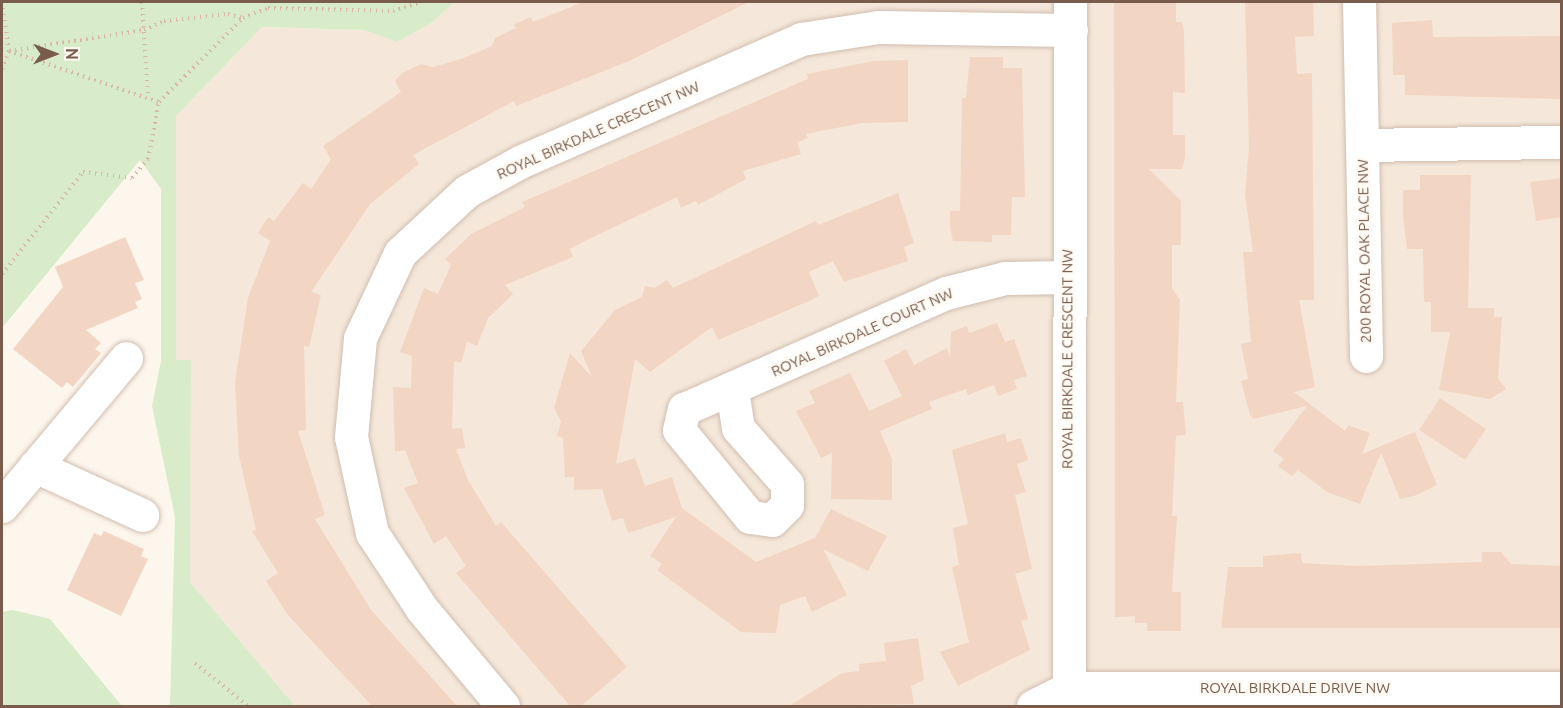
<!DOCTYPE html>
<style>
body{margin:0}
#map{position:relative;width:1563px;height:708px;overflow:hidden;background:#fdf6ec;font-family:Ubuntu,sans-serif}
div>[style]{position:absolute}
.residential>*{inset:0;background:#f5e8da}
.green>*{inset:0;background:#d8ecc9}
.building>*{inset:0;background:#f3d5c3}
.path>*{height:4px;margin-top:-2px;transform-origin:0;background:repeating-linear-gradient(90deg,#d9b8a5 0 1.5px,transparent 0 6px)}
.roads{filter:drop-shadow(0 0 2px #d1beb0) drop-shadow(0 0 2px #d1beb0)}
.minor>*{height:33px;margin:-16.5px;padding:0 16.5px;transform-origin:16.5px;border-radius:16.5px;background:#fff}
span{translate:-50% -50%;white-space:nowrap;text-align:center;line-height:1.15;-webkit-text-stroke:5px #fffaf3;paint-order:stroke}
.street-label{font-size:15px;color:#7a5c4d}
.frame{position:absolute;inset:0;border:3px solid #7a5c4d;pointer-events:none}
.north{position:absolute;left:24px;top:24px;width:60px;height:60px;-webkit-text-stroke:4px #fffaf3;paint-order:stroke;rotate:90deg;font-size:16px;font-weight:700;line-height:24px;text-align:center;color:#7a5c4d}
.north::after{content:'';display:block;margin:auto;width:21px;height:27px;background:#7a5c4d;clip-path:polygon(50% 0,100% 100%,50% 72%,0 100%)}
</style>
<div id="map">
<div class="residential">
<div style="clip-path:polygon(454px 2px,1561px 2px,1561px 706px,295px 706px,190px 582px,191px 361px,176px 360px,176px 116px,262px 27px,364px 30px,397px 42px,433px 22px)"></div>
</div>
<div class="green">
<div style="clip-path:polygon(2px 2px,454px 2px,433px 22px,397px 42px,364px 30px,262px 27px,176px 116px,176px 360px,191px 360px,190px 582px,295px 706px,170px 706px,175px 517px,152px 406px,161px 361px,161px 189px,140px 160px,2px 328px)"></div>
<div style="clip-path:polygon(13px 610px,50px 619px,122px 706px,2px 706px,2px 612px)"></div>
</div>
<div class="building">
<div style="clip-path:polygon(583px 2px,749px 2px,629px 61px,516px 106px,514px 101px,413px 155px,419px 164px,370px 204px,311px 292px,321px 295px,309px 347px,304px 346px,306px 430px,298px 431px,325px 515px,315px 519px,371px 610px,457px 706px,372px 706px,288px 615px,266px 581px,278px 573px,252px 531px,256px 530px,239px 456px,235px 382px,248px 298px,270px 241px,258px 233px,268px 217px,274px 221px,303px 183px,311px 189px,331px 159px,323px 146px,401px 92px,395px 81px,402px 73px,421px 64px,433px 67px,461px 59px,492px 46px,495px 38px,516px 28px,514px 24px,531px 17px,533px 22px)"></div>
<div style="clip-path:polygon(1114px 2px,1176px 2px,1176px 22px,1182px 22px,1184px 32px,1185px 93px,1173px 92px,1173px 135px,1185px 135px,1185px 157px,1182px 169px,1149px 169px,1181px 201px,1181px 245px,1172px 245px,1172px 288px,1180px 300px,1176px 402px,1183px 402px,1186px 435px,1176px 436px,1172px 516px,1177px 516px,1172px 592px,1181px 592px,1181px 631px,1147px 631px,1147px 623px,1135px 623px,1135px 616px,1115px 617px)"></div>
<div style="clip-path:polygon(1245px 2px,1313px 2px,1314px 36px,1295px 37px,1297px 74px,1312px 73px,1314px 300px,1299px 300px,1315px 387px,1294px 392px,1345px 431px,1348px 425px,1370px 433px,1362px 454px,1415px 432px,1437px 485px,1414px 496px,1400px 499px,1381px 453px,1360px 504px,1327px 492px,1298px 470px,1292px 476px,1278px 466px,1284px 459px,1273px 451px,1307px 406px,1254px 419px,1250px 415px,1241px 381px,1248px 379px,1241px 344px,1251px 342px,1243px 252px,1253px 252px,1245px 195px,1249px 147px)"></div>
<div style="clip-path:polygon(1432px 20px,1433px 37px,1561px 36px,1561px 99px,1405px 95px,1405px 75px,1393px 75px,1392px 23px)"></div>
<div style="clip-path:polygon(970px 57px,1003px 57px,1003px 68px,1022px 68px,1025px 197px,1012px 197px,1011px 235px,992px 235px,992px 242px,953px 241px,950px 228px,950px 211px,960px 211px,962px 98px,966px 98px)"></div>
<div style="clip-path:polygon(908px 60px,908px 122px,862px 123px,806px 134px,808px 138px,797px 142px,801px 154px,743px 171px,746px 179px,698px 205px,696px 201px,681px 208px,677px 197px,589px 239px,570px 249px,573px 257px,505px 285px,513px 294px,488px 318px,477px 346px,467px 342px,461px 363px,454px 361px,452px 429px,462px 428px,465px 448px,456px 449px,468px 480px,496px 526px,501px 522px,627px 667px,581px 706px,570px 706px,456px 573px,466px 566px,446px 536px,434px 544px,404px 488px,418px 483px,405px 450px,395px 452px,393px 387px,411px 388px,412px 356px,400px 352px,424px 288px,438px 294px,451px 265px,445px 259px,471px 234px,525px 207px,522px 202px,808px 79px,807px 74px,874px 61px)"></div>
<div style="clip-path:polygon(1420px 175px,1471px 175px,1468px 308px,1494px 308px,1494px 317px,1502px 317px,1498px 378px,1506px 389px,1490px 399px,1439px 390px,1450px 332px,1431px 332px,1431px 302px,1424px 302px,1423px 249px,1407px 249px,1403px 215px,1403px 190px,1420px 190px)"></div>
<div style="clip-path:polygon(1562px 178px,1562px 217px,1536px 221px,1530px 182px)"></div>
<div style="clip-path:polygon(898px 193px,914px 243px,904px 247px,908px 261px,844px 282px,833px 261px,809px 272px,819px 296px,809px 301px,718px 340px,712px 327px,650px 372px,635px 359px,616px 464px,635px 458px,645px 486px,672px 477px,682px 508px,756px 562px,815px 538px,831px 509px,887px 536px,868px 571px,823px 549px,847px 595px,812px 612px,805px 596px,780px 605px,776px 633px,741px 632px,657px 570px,662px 564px,650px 556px,676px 517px,628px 533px,623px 518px,612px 521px,602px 489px,574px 490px,574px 477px,565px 477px,563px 438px,557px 436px,561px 421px,554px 408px,570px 353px,592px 377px,581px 351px,615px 310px,642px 297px,645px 286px,655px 288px,667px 280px,673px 288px,816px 221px,818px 225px)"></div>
<div style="clip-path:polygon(125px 237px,144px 280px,135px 283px,142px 299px,135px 302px,138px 308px,86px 330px,101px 343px,95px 349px,101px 353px,73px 387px,67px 382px,62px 388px,13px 349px,63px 287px,55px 267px)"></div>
<div style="clip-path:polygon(997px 323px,1005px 342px,1014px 339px,1027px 376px,1014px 380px,1017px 389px,998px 396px,994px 385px,968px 395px,966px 389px,929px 402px,932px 409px,880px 431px,892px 459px,892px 500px,831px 499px,832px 453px,821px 458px,796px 411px,815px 403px,809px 391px,850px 373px,869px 411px,902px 396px,884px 361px,906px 349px,914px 365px,947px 348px,950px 357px,951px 332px,967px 326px,969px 333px)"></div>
<div style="clip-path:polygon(1440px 398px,1486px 429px,1465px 460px,1419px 430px)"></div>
<div style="clip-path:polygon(1005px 433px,1007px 442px,1021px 438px,1028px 460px,1017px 464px,1026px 492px,1015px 495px,1032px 569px,1015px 574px,1028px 619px,1021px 621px,1030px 650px,958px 686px,940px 652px,969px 642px,952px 567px,959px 565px,953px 528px,968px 524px,952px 450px)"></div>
<div style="clip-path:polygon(104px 531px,144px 549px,141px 556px,148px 559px,121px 616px,67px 590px,94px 533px,101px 536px)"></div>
<div style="clip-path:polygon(1482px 552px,1501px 552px,1511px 564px,1562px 566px,1562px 628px,1221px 628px,1228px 567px,1263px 567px,1263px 556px,1301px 553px,1302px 563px,1357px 566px,1482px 562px)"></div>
<div style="clip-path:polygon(918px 638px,924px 680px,911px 686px,914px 704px,789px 706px,842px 673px,859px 671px,859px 664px,886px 661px,884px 643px)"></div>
</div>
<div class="path">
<div style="left:2px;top:2px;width:49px;rotate:81.9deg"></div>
<div style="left:9px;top:51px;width:158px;rotate:18.8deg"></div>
<div style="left:142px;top:2px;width:92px;rotate:86.3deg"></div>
<div style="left:268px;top:2px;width:6px;rotate:90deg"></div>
<div style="left:2px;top:69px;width:19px;rotate:-69deg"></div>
<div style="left:9px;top:51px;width:137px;rotate:-8.8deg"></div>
<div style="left:144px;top:30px;width:22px;rotate:-24deg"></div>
<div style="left:164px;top:21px;width:64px;rotate:-6.2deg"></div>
<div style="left:228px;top:14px;width:16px;rotate:15deg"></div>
<div style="left:2px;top:274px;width:130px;rotate:-51.5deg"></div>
<div style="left:83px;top:172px;width:49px;rotate:7deg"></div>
<div style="left:132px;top:178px;width:25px;rotate:-50deg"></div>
<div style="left:148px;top:159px;width:58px;rotate:-79.1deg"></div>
<div style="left:159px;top:102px;width:119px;rotate:-45deg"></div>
<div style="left:243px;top:18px;width:27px;rotate:-22deg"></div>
<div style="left:268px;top:8px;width:125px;rotate:1.4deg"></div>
<div style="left:393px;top:11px;width:28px;rotate:-18deg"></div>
<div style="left:195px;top:663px;width:68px;rotate:39.1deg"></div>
</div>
<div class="roads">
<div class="minor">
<div style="left:1359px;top:2px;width:143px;rotate:88.8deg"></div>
<div style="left:1362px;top:145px;width:200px;rotate:-0.9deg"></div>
<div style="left:1362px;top:145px;width:211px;rotate:88.9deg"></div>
<div style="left:732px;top:390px;width:38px;rotate:81deg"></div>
<div style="left:738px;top:428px;width:74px;rotate:48.8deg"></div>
<div style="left:787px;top:484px;width:21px;rotate:90deg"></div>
<div style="left:787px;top:505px;width:21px;rotate:135deg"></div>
<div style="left:772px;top:520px;width:22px;rotate:-172deg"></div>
<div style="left:750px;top:517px;width:112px;rotate:-129.2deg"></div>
<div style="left:679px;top:430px;width:22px;rotate:-77deg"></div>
<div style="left:684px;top:409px;width:287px;rotate:-23.9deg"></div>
<div style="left:946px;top:293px;width:61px;rotate:-14.3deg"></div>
<div style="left:1005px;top:278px;width:61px;rotate:-0.9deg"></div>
<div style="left:35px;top:466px;width:118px;rotate:24.6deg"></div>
<div style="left:2px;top:506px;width:193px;rotate:-50deg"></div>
<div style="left:1069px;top:688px;width:686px;rotate:-89.92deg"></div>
<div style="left:503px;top:706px;width:126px;rotate:-129.9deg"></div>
<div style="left:422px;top:609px;width:91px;rotate:-123.3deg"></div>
<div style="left:372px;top:533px;width:98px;rotate:-102.3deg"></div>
<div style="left:351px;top:437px;width:99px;rotate:-84.8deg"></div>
<div style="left:360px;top:338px;width:94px;rotate:-64.8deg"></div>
<div style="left:400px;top:253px;width:91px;rotate:-42.8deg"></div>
<div style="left:467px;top:191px;width:63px;rotate:-28.6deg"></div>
<div style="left:522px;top:161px;width:305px;rotate:-23.6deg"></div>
<div style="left:801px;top:39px;width:78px;rotate:-8.9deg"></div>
<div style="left:878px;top:27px;width:193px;rotate:0.9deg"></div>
<div style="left:1033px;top:706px;width:40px;rotate:-26.6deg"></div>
<div style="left:1069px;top:688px;width:493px"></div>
</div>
</div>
<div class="street-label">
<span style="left:598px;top:130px;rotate:-24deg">ROYAL BIRKDALE CRESCENT NW</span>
<span style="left:1364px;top:251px;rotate:-91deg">200 ROYAL OAK PLACE NW</span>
<span style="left:862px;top:332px;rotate:-24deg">ROYAL BIRKDALE COURT NW</span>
<span style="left:1067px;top:359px;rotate:-90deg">ROYAL BIRKDALE CRESCENT NW</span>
<span style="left:1295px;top:688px">ROYAL BIRKDALE DRIVE NW</span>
</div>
<div class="frame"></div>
<div class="north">N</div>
</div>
